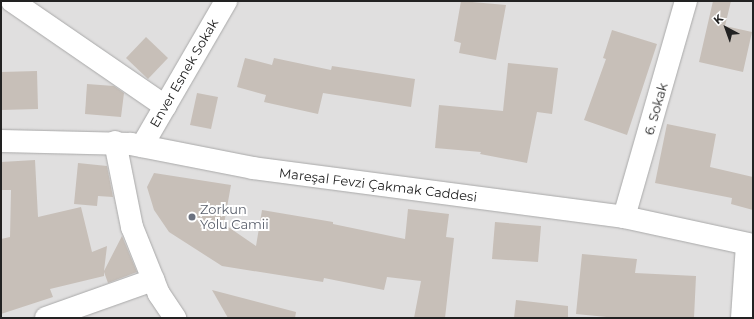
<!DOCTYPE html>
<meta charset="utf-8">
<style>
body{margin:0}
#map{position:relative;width:754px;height:319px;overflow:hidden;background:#f2efe9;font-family:Montserrat,sans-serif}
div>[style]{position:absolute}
.residential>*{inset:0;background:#e0dfdf}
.building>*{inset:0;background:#c7bfb8}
.roads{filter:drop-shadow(0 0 1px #a9a9a9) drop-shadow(0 0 1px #a9a9a9)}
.minor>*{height:22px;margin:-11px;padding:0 11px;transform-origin:11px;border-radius:11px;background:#fff}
.tertiary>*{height:22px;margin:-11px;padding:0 11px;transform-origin:11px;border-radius:11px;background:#fff}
.dots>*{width:11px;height:11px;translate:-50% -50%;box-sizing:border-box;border:2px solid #fff;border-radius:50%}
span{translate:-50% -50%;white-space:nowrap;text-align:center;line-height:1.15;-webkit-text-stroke:4px #fff;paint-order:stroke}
.street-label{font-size:13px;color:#222}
.worship-label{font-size:13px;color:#5b616d}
.left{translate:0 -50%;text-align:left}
.frame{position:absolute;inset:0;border:2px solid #222;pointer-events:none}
.north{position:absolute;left:706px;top:8px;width:40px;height:40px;-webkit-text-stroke:3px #fff;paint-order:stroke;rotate:319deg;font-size:11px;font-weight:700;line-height:16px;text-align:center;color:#222}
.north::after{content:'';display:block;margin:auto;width:14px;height:18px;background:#222;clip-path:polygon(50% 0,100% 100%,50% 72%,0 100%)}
</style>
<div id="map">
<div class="residential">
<div style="clip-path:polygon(1px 1px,753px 1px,753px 318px,1px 318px)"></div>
</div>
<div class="building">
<div style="clip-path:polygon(461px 1px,506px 5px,496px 60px,459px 53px,461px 43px,454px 41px)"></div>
<div style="clip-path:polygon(713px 1px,731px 1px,725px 26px,752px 32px,743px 72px,699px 62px)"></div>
<div style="clip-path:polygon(612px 30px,657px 44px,627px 135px,584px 120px,606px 59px,603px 58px)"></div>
<div style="clip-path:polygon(146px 37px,168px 58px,148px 79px,126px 58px)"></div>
<div style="clip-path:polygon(245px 58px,272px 65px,274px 58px,331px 70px,332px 66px,415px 79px,411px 107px,323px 93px,318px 114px,264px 102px,266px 95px,237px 87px)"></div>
<div style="clip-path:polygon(508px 63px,558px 68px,552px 114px,537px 112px,527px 163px,480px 154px,481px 152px,435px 148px,439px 105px,503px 111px)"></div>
<div style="clip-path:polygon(37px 71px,38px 109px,1px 110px,1px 72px)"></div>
<div style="clip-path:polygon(87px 84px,114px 86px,124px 93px,121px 117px,85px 114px)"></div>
<div style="clip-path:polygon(197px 93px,218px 97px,211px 129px,190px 125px)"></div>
<div style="clip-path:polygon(667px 124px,716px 134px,710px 167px,753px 177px,753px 210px,731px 204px,732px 198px,655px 183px)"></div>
<div style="clip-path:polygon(35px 160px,38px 217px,81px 207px,92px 252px,107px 246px,104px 271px,122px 236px,137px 272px,108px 283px,104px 272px,104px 276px,50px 289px,53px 297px,1px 314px,1px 239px,10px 237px,11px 190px,1px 190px,1px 162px)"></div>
<div style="clip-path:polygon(78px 163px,107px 166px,113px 197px,98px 196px,97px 206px,74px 204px)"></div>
<div style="clip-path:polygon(154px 173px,231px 185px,224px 224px,256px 246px,262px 210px,333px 222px,333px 224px,405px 239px,408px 209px,449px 214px,446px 237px,454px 238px,445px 318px,414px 318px,421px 281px,387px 277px,384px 290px,324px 278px,323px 282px,222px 266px,169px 232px,154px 210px,147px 187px)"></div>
<div style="clip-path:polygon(495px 222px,541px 226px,538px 262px,492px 259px)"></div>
<div style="clip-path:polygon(582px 254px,637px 259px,635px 273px,696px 276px,694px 318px,617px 318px,576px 314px)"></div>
<div style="clip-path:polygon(212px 290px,296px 312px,295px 318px,228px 318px)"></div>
<div style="clip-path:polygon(516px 300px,568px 306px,568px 318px,514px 318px)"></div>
</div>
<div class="roads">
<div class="minor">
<div style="left:12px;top:1px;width:186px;rotate:34.5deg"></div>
<div style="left:1px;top:141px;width:130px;rotate:1.3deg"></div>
<div style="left:131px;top:144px;width:124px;rotate:11.1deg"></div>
<div style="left:253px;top:168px;width:374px;rotate:7.5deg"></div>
<div style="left:624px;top:217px;width:132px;rotate:12.2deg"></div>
<div style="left:142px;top:146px;width:168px;rotate:-59.9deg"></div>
<div style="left:624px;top:217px;width:225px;rotate:-74deg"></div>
<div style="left:46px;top:318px;width:114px;rotate:-19.6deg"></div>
<div style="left:742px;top:318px;width:73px;rotate:-86.1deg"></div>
</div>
<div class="tertiary">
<div style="left:115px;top:142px;width:87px;rotate:78.7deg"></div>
<div style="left:132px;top:227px;width:72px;rotate:68.1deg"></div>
<div style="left:159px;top:294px;width:29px;rotate:56deg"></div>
</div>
</div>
<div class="dots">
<div style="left:192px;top:217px;background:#6b7280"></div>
</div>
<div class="street-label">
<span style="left:184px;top:73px;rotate:-60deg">Enver Esnek Sokak</span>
<span style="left:656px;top:109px;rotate:-74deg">6. Sokak</span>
<span style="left:378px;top:185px;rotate:7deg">Mareşal Fevzi Çakmak Caddesi</span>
</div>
<div class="worship-label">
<span class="left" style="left:200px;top:217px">Zorkun<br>Yolu Camii</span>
</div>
<div class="frame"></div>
<div class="north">K</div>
</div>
